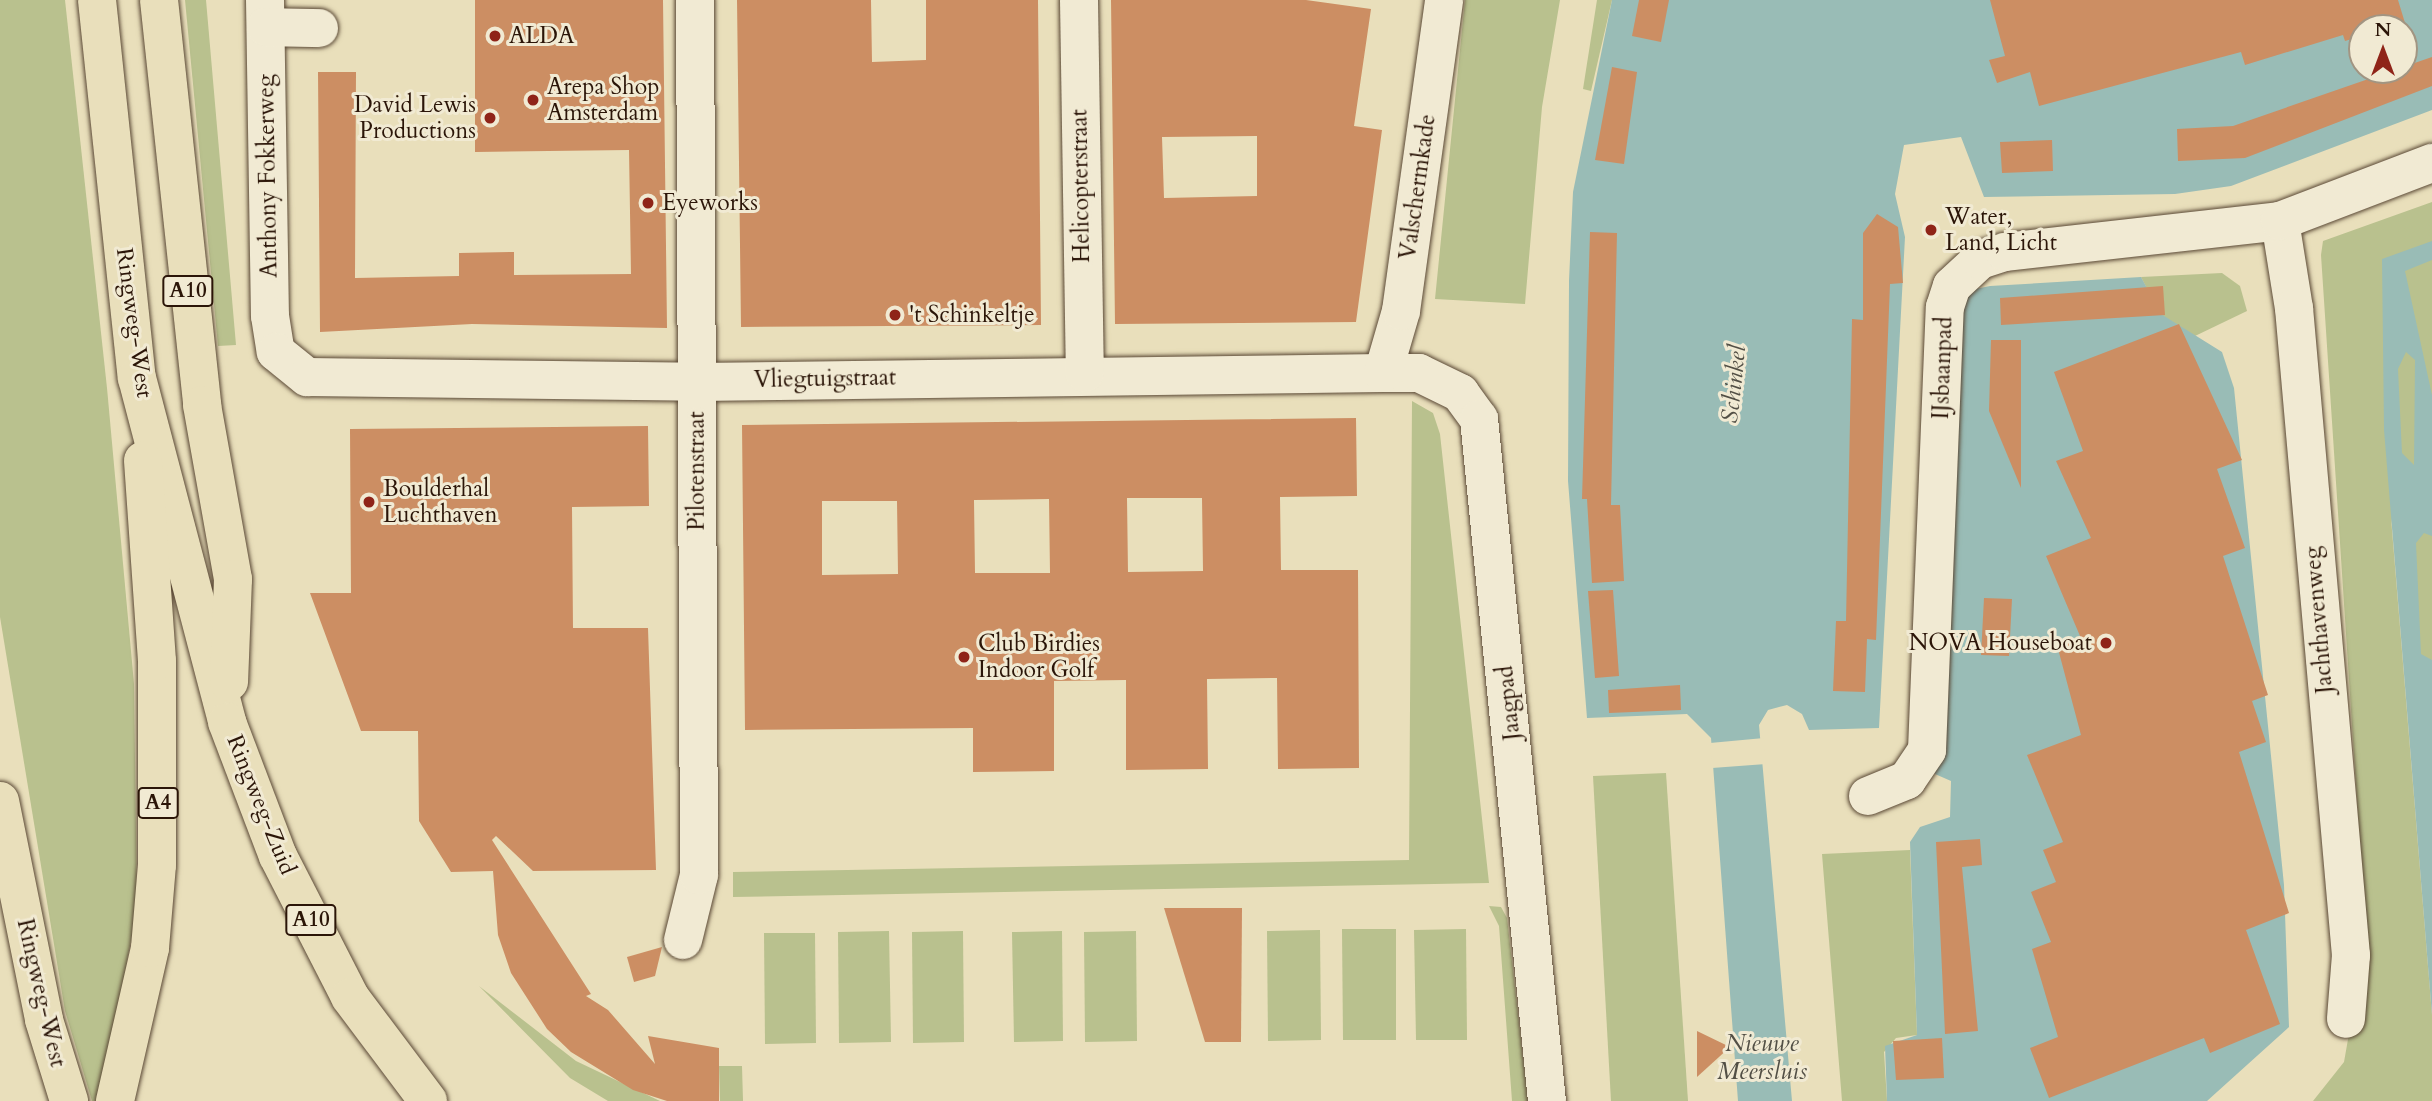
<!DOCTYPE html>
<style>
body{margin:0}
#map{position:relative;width:2432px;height:1101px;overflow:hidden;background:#e9dfbb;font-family:Cardo,serif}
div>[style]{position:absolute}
.green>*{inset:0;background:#b9c18e}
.water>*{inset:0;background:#99bcb6}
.pier>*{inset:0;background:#e9dfbb}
.building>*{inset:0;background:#cc8e63}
.roads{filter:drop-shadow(0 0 2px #5a4835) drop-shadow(0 0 2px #5a4835)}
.minor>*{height:38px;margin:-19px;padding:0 19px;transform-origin:19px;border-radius:19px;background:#f1ead3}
.highway>*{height:38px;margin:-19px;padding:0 19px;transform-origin:19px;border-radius:19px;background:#e9dfbb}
.dots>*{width:19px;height:19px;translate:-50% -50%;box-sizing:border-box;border:4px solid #f1ead3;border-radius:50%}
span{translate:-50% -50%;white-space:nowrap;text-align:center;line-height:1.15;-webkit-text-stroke:6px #f1ead3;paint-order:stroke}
.shield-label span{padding:2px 5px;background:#f1ead3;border:2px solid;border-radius:5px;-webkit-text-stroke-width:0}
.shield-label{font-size:21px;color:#2b1508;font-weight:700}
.poi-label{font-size:23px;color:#2b1508}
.left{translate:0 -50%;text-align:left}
.right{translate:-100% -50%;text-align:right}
.street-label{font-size:23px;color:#2b1508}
.water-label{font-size:24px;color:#524f45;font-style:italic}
.north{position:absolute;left:2348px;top:14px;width:70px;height:70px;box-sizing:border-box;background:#f1ead3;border:2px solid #a29582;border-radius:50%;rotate:0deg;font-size:19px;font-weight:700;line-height:28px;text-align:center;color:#2b1508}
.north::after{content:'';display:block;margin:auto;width:24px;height:32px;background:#8f2418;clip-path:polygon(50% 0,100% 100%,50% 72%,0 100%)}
</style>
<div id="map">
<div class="green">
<div style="clip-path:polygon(0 0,65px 0,107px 388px,134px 684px,137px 908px,101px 1101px,92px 1101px,65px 1011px,0 617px)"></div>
<div style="clip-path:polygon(185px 0,206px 0,236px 345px,218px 346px)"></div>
<div style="clip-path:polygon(1465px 0,1560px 0,1542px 107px,1525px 304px,1435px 299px)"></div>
<div style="clip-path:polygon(1597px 0,1612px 0,1591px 91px,1583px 89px)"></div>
<div style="clip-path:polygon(2432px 202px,2432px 770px,2391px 518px,2432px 1015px,2432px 1101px,2313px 1101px,2344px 1062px,2366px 937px,2321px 255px,2323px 241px)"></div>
<div style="clip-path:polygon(2222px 273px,2240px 286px,2247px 311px,2195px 336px,2160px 314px,2141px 277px)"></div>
<div style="clip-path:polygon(1412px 401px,1433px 413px,1440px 434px,1489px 883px,733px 897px,733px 872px,1409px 860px)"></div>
<div style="clip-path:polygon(1666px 773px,1688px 1101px,1611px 1101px,1593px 776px)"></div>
<div style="clip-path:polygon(1910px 850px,1917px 1035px,1896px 1038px,1884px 1052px,1887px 1101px,1842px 1101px,1822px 854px)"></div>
<div style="clip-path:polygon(1489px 906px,1501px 907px,1507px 918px,1528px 1101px,1512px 1101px,1499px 926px)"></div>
<div style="clip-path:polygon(1342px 929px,1396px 929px,1396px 1040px,1343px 1040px)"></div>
<div style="clip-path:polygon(1466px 929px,1467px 1040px,1416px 1040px,1414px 930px)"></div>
<div style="clip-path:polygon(1320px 930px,1321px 1040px,1268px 1041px,1267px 931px)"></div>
<div style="clip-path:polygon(889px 931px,891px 1042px,839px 1043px,838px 932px)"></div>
<div style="clip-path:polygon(963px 931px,964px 1042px,913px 1043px,912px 932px)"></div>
<div style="clip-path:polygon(1062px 931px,1063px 1041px,1014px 1042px,1012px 932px)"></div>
<div style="clip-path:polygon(1136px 931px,1137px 1041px,1085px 1042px,1084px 932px)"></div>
<div style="clip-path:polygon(764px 933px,815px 933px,816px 1043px,765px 1044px)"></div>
<div style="clip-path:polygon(479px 986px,576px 1061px,660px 1101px,608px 1101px,570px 1078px)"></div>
<div style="clip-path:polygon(719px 1066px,742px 1066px,743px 1101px,720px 1101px)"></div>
</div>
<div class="water">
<div style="clip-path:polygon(evenodd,1612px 0,2432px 0,2432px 110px,2231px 186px,2175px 194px,1984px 197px,1961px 137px,1904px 145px,1895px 194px,1905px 237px,1879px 728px,1809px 730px,1802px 714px,1787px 705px,1768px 710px,1759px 725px,1792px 1101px,1738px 1101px,1711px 738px,1687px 714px,1587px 718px,1568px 481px,1569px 281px,1573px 192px,1612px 0,2362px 28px,2404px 28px,2404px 70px,2362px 70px,2362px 28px)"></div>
<div style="clip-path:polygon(evenodd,2432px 241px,2432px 260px,2405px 271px,2432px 395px,2432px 536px,2424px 533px,2416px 543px,2421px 654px,2432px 660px,2432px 1015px,2384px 430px,2382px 259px,2432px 241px,2406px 352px,2415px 360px,2414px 465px,2402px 453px,2398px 369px,2406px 352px)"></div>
<div style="clip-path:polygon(2141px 277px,2161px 314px,2222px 352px,2234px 388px,2284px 885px,2289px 1027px,2207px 1101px,1887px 1101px,1885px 1046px,1917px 1035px,1910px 842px,1920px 827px,1950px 817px,1951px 781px,1935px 774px,1960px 304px,1971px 290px,1990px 286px)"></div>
</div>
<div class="pier">
<div style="clip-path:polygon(1764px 738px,1766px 764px,1712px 768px,1710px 743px)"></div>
</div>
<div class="building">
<div style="clip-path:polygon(475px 0,663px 0,667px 328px,472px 324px,320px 332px,318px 72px,356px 72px,355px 278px,459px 276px,459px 253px,514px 252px,514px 275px,631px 274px,629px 150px,475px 152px)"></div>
<div style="clip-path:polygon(737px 0,871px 0,872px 62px,926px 60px,926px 0,1038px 0,1041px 325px,741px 327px)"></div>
<div style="clip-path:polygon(evenodd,1111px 0,1306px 0,1371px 9px,1354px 126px,1382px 130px,1356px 322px,1115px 324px,1111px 0,1257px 136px,1257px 196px,1164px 198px,1162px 137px,1257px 136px)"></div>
<div style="clip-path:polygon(1639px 0,1669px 0,1661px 42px,1632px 36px)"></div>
<div style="clip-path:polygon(1990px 0,2398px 0,2405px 23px,2362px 28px,2362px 36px,2345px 41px,2343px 35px,2245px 65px,2241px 52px,2039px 106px,2030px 72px,1997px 83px,1989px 60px,2005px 56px)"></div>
<div style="clip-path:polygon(2432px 57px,2432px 86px,2245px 158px,2178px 161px,2177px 129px,2233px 126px)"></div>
<div style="clip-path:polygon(1612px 67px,1637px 72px,1624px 164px,1595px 160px)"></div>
<div style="clip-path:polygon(2052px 140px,2053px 171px,2002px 173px,2000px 142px)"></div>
<div style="clip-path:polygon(1877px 214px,1898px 227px,1903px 283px,1890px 284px,1876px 640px,1867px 639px,1865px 692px,1833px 691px,1836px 621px,1846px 621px,1852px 319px,1863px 320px,1863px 233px)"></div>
<div style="clip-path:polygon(1590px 232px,1617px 233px,1611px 505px,1620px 505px,1624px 581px,1592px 583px,1587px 499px,1582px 499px)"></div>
<div style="clip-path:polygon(2163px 286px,2165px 315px,2001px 325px,2000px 298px)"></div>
<div style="clip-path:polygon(2179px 324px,2242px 460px,2217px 469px,2245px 548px,2223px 556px,2268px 695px,2252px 701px,2266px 742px,2239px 752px,2289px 913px,2246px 930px,2280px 1024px,2210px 1053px,2204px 1038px,2049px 1098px,2030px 1048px,2058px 1037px,2032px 949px,2051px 942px,2031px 892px,2056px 882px,2043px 850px,2063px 842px,2027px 755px,2081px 735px,2057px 645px,2080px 636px,2046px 556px,2091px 538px,2056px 461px,2083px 451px,2054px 372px)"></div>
<div style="clip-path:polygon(1991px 340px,2021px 340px,2021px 488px,1989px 411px)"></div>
<div style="clip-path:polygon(evenodd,1356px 418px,1357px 496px,1280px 497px,1281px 570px,1358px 570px,1359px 768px,1278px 769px,1277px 678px,1207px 679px,1208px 769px,1126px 770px,1126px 680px,1054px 681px,1054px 771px,973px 772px,973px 728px,745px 730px,742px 425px,1356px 418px,1127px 498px,1202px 498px,1203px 571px,1128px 572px,1127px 498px,1356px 418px,1049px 499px,1050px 573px,975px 573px,974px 500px,1049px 499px,1356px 418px,822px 501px,897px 501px,898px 574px,822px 575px,822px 501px)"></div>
<div style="clip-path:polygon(648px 426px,649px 506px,572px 507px,573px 628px,648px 628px,656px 870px,533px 871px,496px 836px,492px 840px,591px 994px,586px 996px,608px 1010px,655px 1064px,648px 1036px,719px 1048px,719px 1101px,667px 1101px,633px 1090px,571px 1052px,547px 1029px,511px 973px,498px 935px,493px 871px,451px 872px,419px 821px,418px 731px,361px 731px,310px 593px,351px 593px,350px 429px)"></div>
<div style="clip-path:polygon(1613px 590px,1619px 676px,1595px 678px,1588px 591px)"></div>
<div style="clip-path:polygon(1984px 598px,2012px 599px,2009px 656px,1981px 655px)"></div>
<div style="clip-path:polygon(1680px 685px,1681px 710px,1609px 713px,1608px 690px)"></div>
<div style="clip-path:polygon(1980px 839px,1982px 865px,1962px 867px,1978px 1031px,1945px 1034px,1936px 842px)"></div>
<div style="clip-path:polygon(1164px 908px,1242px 908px,1241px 1042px,1205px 1042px)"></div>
<div style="clip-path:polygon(662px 947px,655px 976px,634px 982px,627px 957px)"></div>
<div style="clip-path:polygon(1697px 1031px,1730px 1047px,1697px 1077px)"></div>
<div style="clip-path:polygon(1942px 1038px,1944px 1078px,1896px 1080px,1893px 1041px)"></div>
</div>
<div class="roads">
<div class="minor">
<div style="left:265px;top:0;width:316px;rotate:89.1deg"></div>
<div style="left:270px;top:316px;width:36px;rotate:81deg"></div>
<div style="left:276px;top:352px;width:40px;rotate:39deg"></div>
<div style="left:307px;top:377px;width:390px;rotate:0.7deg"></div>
<div style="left:697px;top:382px;width:686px;rotate:-0.75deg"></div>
<div style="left:1383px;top:373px;width:36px"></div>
<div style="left:1419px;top:373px;width:46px;rotate:26deg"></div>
<div style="left:1460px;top:393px;width:32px;rotate:54deg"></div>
<div style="left:1479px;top:419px;width:685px;rotate:84.31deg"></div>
<div style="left:1079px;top:0;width:373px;rotate:89.1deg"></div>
<div style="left:266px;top:27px;width:53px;rotate:1.1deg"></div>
<div style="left:2280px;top:221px;width:88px;rotate:80.9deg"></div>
<div style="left:2294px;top:308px;width:650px;rotate:84.97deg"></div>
<div style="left:2351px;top:955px;width:64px;rotate:94.5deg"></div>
<div style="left:1383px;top:373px;width:65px;rotate:-73.8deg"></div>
<div style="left:1401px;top:311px;width:314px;rotate:-82.1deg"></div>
<div style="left:1868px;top:796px;width:42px;rotate:-22.3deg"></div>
<div style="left:1907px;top:780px;width:36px;rotate:-56deg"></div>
<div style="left:1927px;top:750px;width:443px;rotate:-87.7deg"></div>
<div style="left:1945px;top:307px;width:22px;rotate:-72deg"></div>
<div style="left:1952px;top:286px;width:38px;rotate:-43deg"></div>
<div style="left:1980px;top:260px;width:26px;rotate:-18deg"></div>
<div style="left:2005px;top:252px;width:277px;rotate:-6.4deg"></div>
<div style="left:2280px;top:221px;width:163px;rotate:-20.9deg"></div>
<div style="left:683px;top:940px;width:67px;rotate:-76.2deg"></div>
<div style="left:699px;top:875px;width:875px;rotate:-90.26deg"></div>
</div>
<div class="highway">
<div style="left:97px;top:0;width:380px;rotate:84deg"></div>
<div style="left:137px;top:378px;width:356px;rotate:75.3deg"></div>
<div style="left:227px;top:722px;width:143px;rotate:69.2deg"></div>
<div style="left:278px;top:856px;width:158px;rotate:62.9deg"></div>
<div style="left:350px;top:997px;width:130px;rotate:53.1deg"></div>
<div style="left:159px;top:0;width:407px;rotate:83.9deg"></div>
<div style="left:202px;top:405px;width:177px;rotate:79.9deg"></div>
<div style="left:233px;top:579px;width:103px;rotate:92.2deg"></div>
<div style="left:0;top:801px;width:223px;rotate:78.6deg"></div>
<div style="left:44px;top:1020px;width:85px;rotate:72.8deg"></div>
<div style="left:115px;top:1101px;width:157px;rotate:-77.1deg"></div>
<div style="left:150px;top:948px;width:83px;rotate:-85.2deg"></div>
<div style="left:157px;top:865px;width:204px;rotate:-90deg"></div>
<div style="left:157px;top:661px;width:201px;rotate:-94deg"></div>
</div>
</div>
<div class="dots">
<div style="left:495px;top:36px;background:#8f2418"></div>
<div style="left:533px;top:100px;background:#8f2418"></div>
<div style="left:490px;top:118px;background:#8f2418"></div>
<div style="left:648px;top:203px;background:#8f2418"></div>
<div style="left:1931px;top:230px;background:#8f2418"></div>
<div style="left:895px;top:315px;background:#8f2418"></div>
<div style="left:369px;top:502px;background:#8f2418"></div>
<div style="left:2106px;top:643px;background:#8f2418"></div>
<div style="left:964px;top:657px;background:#8f2418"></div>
</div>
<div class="shield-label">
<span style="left:188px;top:291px">A10</span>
<span style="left:158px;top:803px">A4</span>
<span style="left:311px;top:920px">A10</span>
</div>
<div class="poi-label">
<span class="left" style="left:509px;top:36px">ALDA</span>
<span class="left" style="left:547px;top:100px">Arepa Shop<br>Amsterdam</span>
<span class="right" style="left:476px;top:118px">David Lewis<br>Productions</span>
<span class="left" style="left:662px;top:203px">Eyeworks</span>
<span class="left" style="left:1945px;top:230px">Water,<br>Land, Licht</span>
<span class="left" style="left:909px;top:315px">'t Schinkeltje</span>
<span class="left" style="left:383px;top:502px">Boulderhal<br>Luchthaven</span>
<span class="right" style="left:2092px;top:643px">NOVA Houseboat</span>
<span class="left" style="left:978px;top:657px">Club Birdies<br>Indoor Golf</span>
</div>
<div class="street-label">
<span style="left:268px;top:176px;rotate:-91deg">Anthony Fokkerweg</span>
<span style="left:1081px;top:186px;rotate:-91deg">Helicopterstraat</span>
<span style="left:1418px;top:187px;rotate:-82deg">Valschermkade</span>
<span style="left:134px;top:323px;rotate:82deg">Ringweg-West</span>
<span style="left:1943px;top:368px;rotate:-88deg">IJsbaanpad</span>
<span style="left:825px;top:379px;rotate:-1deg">Vliegtuigstraat</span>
<span style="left:697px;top:471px;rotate:-90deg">Pilotenstraat</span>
<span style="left:2319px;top:620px;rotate:-95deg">Jachthavenweg</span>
<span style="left:1509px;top:703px;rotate:-96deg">Jaagpad</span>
<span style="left:261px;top:805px;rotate:68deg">Ringweg-Zuid</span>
<span style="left:41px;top:993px;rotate:77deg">Ringweg-West</span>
</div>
<div class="water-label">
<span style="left:1734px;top:384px;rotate:-84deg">Schinkel</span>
<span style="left:1762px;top:1058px">Nieuwe<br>Meersluis</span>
</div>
<div class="north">N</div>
</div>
